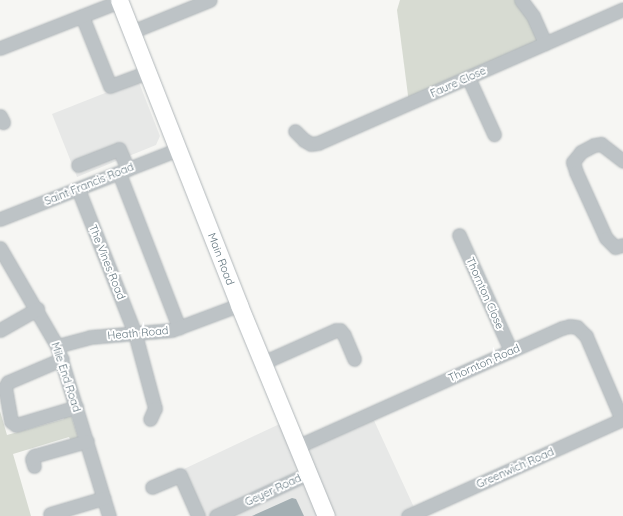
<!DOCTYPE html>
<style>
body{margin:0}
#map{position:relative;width:623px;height:516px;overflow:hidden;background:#f6f6f3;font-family:Quicksand,sans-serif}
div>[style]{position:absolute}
.built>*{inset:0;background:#e7e8e7}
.green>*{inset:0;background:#d7dbd2}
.building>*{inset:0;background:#a4afb3}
.roads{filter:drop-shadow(0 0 1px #b1b7ba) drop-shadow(0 0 1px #b1b7ba)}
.minor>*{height:13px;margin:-6.5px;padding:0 6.5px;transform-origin:6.5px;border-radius:6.5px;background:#bdc3c6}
.major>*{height:17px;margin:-8.5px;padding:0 8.5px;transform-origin:8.5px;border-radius:8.5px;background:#fff}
span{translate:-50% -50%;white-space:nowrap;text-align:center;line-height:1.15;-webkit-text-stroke:4px #fff;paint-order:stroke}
.street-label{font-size:11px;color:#62757e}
</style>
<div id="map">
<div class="built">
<div style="clip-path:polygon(138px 80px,160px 136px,156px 145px,77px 177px,52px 114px)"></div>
<div style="clip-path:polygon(371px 414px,418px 516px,205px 516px,184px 469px,286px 421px,296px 447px)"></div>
</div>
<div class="green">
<div style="clip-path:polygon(400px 0,521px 0,545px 43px,409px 103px,397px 10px)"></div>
<div style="clip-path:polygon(0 411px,7px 435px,64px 419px,62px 413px,70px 412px,78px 437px,71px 441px,69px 437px,13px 454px,31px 516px,0 516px)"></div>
</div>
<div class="building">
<div style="clip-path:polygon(292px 498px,296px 499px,304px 516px,252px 516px)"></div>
</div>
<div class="roads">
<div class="minor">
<div style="left:521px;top:0;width:20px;rotate:53deg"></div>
<div style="left:533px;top:16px;width:30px;rotate:66deg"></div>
<div style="left:82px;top:16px;width:75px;rotate:68.2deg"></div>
<div style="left:110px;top:86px;width:40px;rotate:-20.2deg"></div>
<div style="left:131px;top:32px;width:85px;rotate:-22.1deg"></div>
<div style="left:0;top:48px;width:129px;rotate:-21.4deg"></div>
<div style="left:468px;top:77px;width:63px;rotate:65.5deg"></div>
<div style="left:0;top:116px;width:7px;rotate:63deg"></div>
<div style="left:295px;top:131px;width:13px;rotate:45deg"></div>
<div style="left:304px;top:140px;width:8px;rotate:30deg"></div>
<div style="left:311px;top:144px;width:7px;rotate:-8deg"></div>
<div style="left:318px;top:143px;width:333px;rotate:-23.7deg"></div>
<div style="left:623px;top:161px;width:28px;rotate:-142deg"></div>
<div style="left:601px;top:144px;width:7px;rotate:172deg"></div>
<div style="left:594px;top:145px;width:15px;rotate:152deg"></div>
<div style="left:581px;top:152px;width:13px;rotate:129deg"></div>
<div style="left:573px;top:162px;width:10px;rotate:73deg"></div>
<div style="left:576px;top:172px;width:72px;rotate:65.6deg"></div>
<div style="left:606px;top:238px;width:13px;rotate:45deg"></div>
<div style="left:615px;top:247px;width:8px;rotate:-14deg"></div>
<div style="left:78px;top:165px;width:44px;rotate:-21.3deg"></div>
<div style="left:119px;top:149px;width:22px;rotate:66deg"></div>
<div style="left:119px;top:173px;width:166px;rotate:68.8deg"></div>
<div style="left:78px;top:189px;width:156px;rotate:68.5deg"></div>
<div style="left:135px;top:334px;width:77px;rotate:74.9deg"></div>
<div style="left:155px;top:408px;width:12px;rotate:114deg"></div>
<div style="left:0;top:219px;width:192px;rotate:-21.4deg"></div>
<div style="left:459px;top:235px;width:127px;rotate:65.9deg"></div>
<div style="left:0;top:248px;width:113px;rotate:59.8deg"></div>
<div style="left:57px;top:346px;width:178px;rotate:73deg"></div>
<div style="left:0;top:330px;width:43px;rotate:-29.6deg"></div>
<div style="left:57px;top:346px;width:34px;rotate:-15deg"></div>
<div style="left:90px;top:337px;width:82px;rotate:-4.9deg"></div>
<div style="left:172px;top:330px;width:72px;rotate:-20.5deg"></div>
<div style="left:62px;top:359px;width:59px;rotate:156.9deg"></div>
<div style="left:8px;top:382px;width:6px;rotate:121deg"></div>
<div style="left:5px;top:387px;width:35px;rotate:80deg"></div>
<div style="left:11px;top:421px;width:6px;rotate:39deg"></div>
<div style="left:16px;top:425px;width:63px;rotate:-16.7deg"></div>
<div style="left:262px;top:363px;width:81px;rotate:-24deg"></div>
<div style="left:336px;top:330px;width:4px"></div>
<div style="left:340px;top:330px;width:6px;rotate:51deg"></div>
<div style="left:344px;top:335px;width:26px;rotate:67deg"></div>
<div style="left:296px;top:447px;width:291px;rotate:-24.1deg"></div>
<div style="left:562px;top:328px;width:8px;rotate:-14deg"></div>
<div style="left:570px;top:326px;width:7px;rotate:8deg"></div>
<div style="left:577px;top:327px;width:13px;rotate:45deg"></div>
<div style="left:586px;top:336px;width:91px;rotate:66.8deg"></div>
<div style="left:34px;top:466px;width:7px;rotate:-106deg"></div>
<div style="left:32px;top:459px;width:4px;rotate:-56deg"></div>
<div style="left:34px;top:456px;width:55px;rotate:-15.8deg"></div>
<div style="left:152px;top:487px;width:30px;rotate:-23deg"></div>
<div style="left:180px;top:475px;width:45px;rotate:66.3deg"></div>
<div style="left:50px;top:514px;width:56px;rotate:-16.5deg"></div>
<div style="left:216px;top:516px;width:100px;rotate:-24.8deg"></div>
<div style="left:408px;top:516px;width:236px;rotate:-24.3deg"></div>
</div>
<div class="major">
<div style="left:119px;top:0;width:328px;rotate:68.5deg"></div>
<div style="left:239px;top:305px;width:228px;rotate:67.6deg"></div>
</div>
</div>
<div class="street-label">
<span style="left:458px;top:82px;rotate:-24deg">Faure Close</span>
<span style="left:89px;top:184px;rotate:-22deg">Saint Francis Road</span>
<span style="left:221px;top:259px;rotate:69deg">Main Road</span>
<span style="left:107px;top:262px;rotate:68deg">The Vines Road</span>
<span style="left:485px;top:293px;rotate:66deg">Thornton Close</span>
<span style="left:138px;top:333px;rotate:-5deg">Heath Road</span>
<span style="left:484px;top:363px;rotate:-24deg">Thornton Road</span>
<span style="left:66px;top:377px;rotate:72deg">Mile End Road</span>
<span style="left:515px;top:468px;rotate:-24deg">Greenwich Road</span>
<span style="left:273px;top:490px;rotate:-25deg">Geyer Road</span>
</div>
</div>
